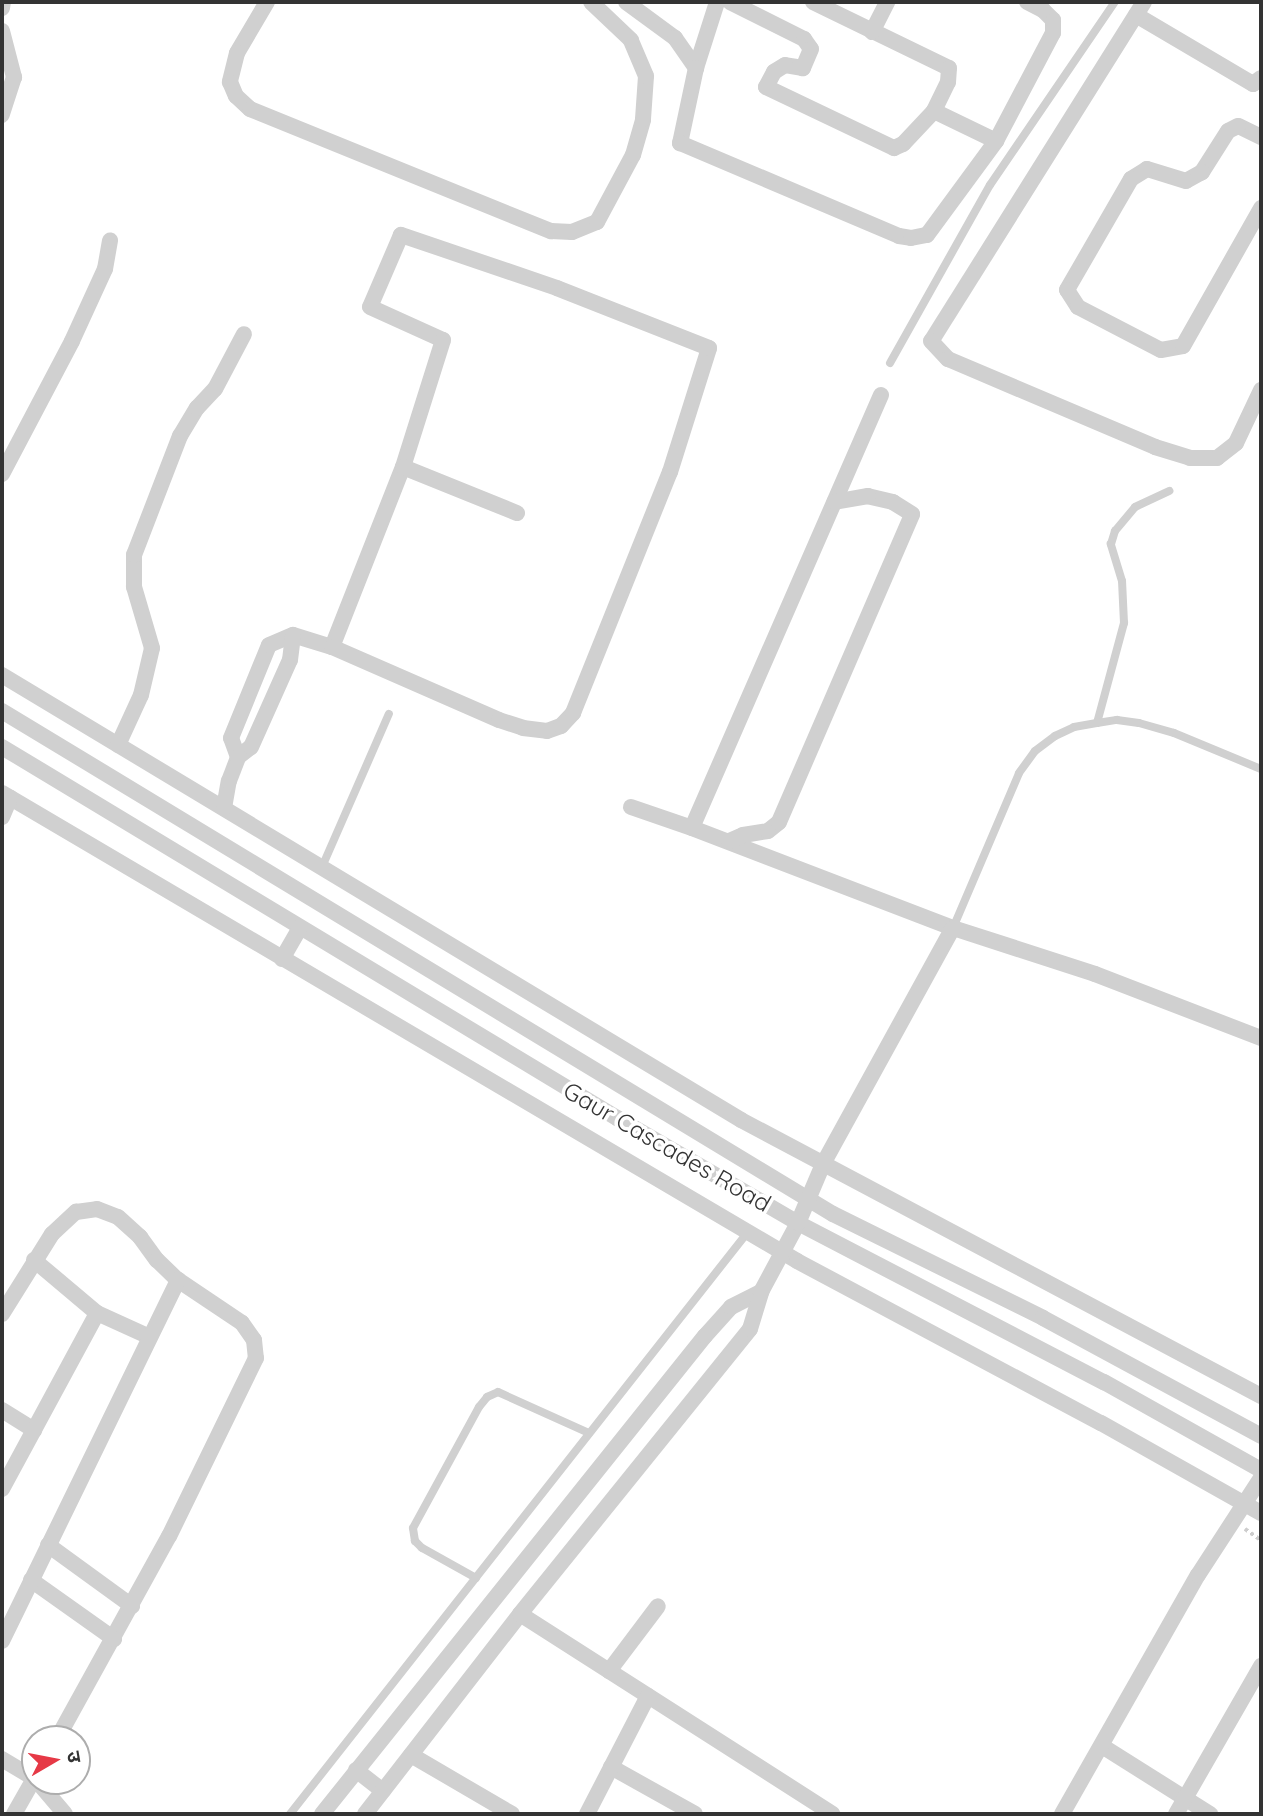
<!DOCTYPE html>
<meta charset="utf-8">
<style>
body{margin:0}
#map{position:relative;width:1263px;height:1816px;overflow:hidden;background:#fff;font-family:Quicksand,"Noto Sans Devanagari",sans-serif}
div>[style]{position:absolute}
.path>*{height:3.5px;margin-top:-1.75px;transform-origin:0;background:repeating-linear-gradient(90deg,#cdcdcd 0 3.5px,transparent 0 7px)}
.lane>*{height:8px;margin:-4px;padding:0 4px;transform-origin:4px;border-radius:4px;background:#d0d0d0}
.street>*{height:16px;margin:-8px;padding:0 8px;transform-origin:8px;border-radius:8px;background:#d0d0d0}
span{translate:-50% -50%;white-space:nowrap;text-align:center;line-height:1.15;-webkit-text-stroke:7px #fff;paint-order:stroke}
.street-label{font-size:24px;color:#333}
.frame{position:absolute;inset:0;border:4px solid #333;pointer-events:none}
.north{position:absolute;left:21px;top:1725px;width:70px;height:70px;box-sizing:border-box;background:#fff;border:2px solid #adadad;border-radius:50%;rotate:80deg;font-size:19px;font-weight:700;line-height:28px;text-align:center;color:#333}
.north::after{content:'';display:block;margin:auto;width:24px;height:32px;background:#e63946;clip-path:polygon(50% 0,100% 100%,50% 72%,0 100%)}
</style>
<div id="map">
<div class="path">
<div style="left:1245px;top:1529px;width:19px;rotate:35deg"></div>
</div>
<div class="lane">
<div style="left:890px;top:363px;width:204px;rotate:-60.7deg"></div>
<div style="left:990px;top:185px;width:222px;rotate:-55.7deg"></div>
<div style="left:1097px;top:723px;width:104px;rotate:-74.9deg"></div>
<div style="left:1124px;top:623px;width:42px;rotate:-92.7deg"></div>
<div style="left:1122px;top:581px;width:39px;rotate:-107deg"></div>
<div style="left:1111px;top:544px;width:14px;rotate:-73deg"></div>
<div style="left:1115px;top:531px;width:31px;rotate:-50deg"></div>
<div style="left:1135px;top:507px;width:38px;rotate:-25deg"></div>
<div style="left:322px;top:867px;width:167px;rotate:-66.4deg"></div>
<div style="left:953px;top:928px;width:168px;rotate:-66.9deg"></div>
<div style="left:1019px;top:773px;width:27px;rotate:-54deg"></div>
<div style="left:1035px;top:751px;width:25px;rotate:-37deg"></div>
<div style="left:1055px;top:736px;width:21px;rotate:-25deg"></div>
<div style="left:1074px;top:727px;width:23px;rotate:-10deg"></div>
<div style="left:1097px;top:723px;width:20px;rotate:-9deg"></div>
<div style="left:1117px;top:720px;width:22px;rotate:8deg"></div>
<div style="left:1139px;top:723px;width:36px;rotate:16deg"></div>
<div style="left:1174px;top:733px;width:94px;rotate:22.5deg"></div>
<div style="left:476px;top:1578px;width:62px;rotate:-150.9deg"></div>
<div style="left:422px;top:1548px;width:10px;rotate:-135deg"></div>
<div style="left:415px;top:1541px;width:13px;rotate:-99deg"></div>
<div style="left:413px;top:1528px;width:138px;rotate:-61.4deg"></div>
<div style="left:479px;top:1407px;width:13px;rotate:-51deg"></div>
<div style="left:487px;top:1397px;width:12px;rotate:-24deg"></div>
<div style="left:498px;top:1392px;width:100px;rotate:24.3deg"></div>
<div style="left:290px;top:1814px;width:739px;rotate:-51.81deg"></div>
</div>
<div class="street">
<div style="left:267px;top:2px;width:59px;rotate:120.5deg"></div>
<div style="left:237px;top:53px;width:30px;rotate:104deg"></div>
<div style="left:230px;top:82px;width:15px;rotate:67deg"></div>
<div style="left:236px;top:96px;width:19px;rotate:43deg"></div>
<div style="left:250px;top:109px;width:325px;rotate:22.1deg"></div>
<div style="left:551px;top:231px;width:21px;rotate:3deg"></div>
<div style="left:572px;top:232px;width:27px;rotate:-22deg"></div>
<div style="left:597px;top:222px;width:76px;rotate:-61.8deg"></div>
<div style="left:633px;top:155px;width:37px;rotate:-74deg"></div>
<div style="left:643px;top:119px;width:43px;rotate:-86deg"></div>
<div style="left:646px;top:76px;width:39px;rotate:-113deg"></div>
<div style="left:631px;top:40px;width:55px;rotate:-136.5deg"></div>
<div style="left:626px;top:2px;width:61px;rotate:36.3deg"></div>
<div style="left:675px;top:38px;width:37px;rotate:55deg"></div>
<div style="left:696px;top:68px;width:69px;rotate:-72.3deg"></div>
<div style="left:730px;top:2px;width:83px;rotate:26.6deg"></div>
<div style="left:804px;top:39px;width:12px;rotate:55deg"></div>
<div style="left:811px;top:49px;width:21px;rotate:113deg"></div>
<div style="left:803px;top:68px;width:18px;rotate:-171deg"></div>
<div style="left:785px;top:65px;width:13px;rotate:148deg"></div>
<div style="left:774px;top:72px;width:17px;rotate:118deg"></div>
<div style="left:766px;top:87px;width:142px;rotate:25.5deg"></div>
<div style="left:894px;top:148px;width:10px;rotate:-24deg"></div>
<div style="left:903px;top:144px;width:45px;rotate:-46.8deg"></div>
<div style="left:813px;top:2px;width:151px;rotate:25.9deg"></div>
<div style="left:949px;top:68px;width:14px;rotate:94deg"></div>
<div style="left:948px;top:82px;width:32px;rotate:116deg"></div>
<div style="left:934px;top:111px;width:69px;rotate:25.8deg"></div>
<div style="left:1144px;top:2px;width:400px;rotate:122.1deg"></div>
<div style="left:931px;top:341px;width:25px;rotate:47deg"></div>
<div style="left:948px;top:359px;width:225px;rotate:23deg"></div>
<div style="left:1155px;top:447px;width:37px;rotate:17deg"></div>
<div style="left:1190px;top:458px;width:27px"></div>
<div style="left:1217px;top:458px;width:24px;rotate:-38deg"></div>
<div style="left:1236px;top:443px;width:59px;rotate:-64.7deg"></div>
<div style="left:2px;top:8px;width:6px;rotate:-81deg"></div>
<div style="left:1136px;top:15px;width:136px;rotate:30.5deg"></div>
<div style="left:1253px;top:84px;width:10px;rotate:-37deg"></div>
<div style="left:2px;top:31px;width:48px;rotate:75.4deg"></div>
<div style="left:14px;top:77px;width:40px;rotate:108deg"></div>
<div style="left:872px;top:32px;width:34px;rotate:-63deg"></div>
<div style="left:696px;top:68px;width:77px;rotate:102deg"></div>
<div style="left:680px;top:143px;width:238px;rotate:23deg"></div>
<div style="left:899px;top:236px;width:12px;rotate:9deg"></div>
<div style="left:911px;top:238px;width:16px;rotate:-11deg"></div>
<div style="left:927px;top:235px;width:117px;rotate:-53.7deg"></div>
<div style="left:996px;top:141px;width:122px;rotate:-62.2deg"></div>
<div style="left:1053px;top:33px;width:13px;rotate:-90deg"></div>
<div style="left:1053px;top:20px;width:14px;rotate:-135deg"></div>
<div style="left:1043px;top:10px;width:18px;rotate:-153deg"></div>
<div style="left:1261px;top:137px;width:25px;rotate:-154deg"></div>
<div style="left:1238px;top:126px;width:11px;rotate:153deg"></div>
<div style="left:1228px;top:131px;width:49px;rotate:122.4deg"></div>
<div style="left:1202px;top:172px;width:18px;rotate:151deg"></div>
<div style="left:1186px;top:181px;width:41px;rotate:-162.9deg"></div>
<div style="left:1147px;top:169px;width:19px;rotate:148deg"></div>
<div style="left:1131px;top:179px;width:128px;rotate:120deg"></div>
<div style="left:1067px;top:290px;width:20px;rotate:57deg"></div>
<div style="left:1078px;top:307px;width:93px;rotate:27.4deg"></div>
<div style="left:1161px;top:350px;width:22px;rotate:-10deg"></div>
<div style="left:1183px;top:346px;width:159px;rotate:-60.5deg"></div>
<div style="left:881px;top:395px;width:472px;rotate:113.6deg"></div>
<div style="left:692px;top:828px;width:280px;rotate:21deg"></div>
<div style="left:953px;top:928px;width:149px;rotate:17.9deg"></div>
<div style="left:1095px;top:974px;width:178px;rotate:21.1deg"></div>
<div style="left:2px;top:474px;width:150px;rotate:-62.2deg"></div>
<div style="left:72px;top:341px;width:79px;rotate:-65.4deg"></div>
<div style="left:105px;top:269px;width:29px;rotate:-80deg"></div>
<div style="left:332px;top:647px;width:193px;rotate:-68.5deg"></div>
<div style="left:2px;top:675px;width:863px;rotate:31.05deg"></div>
<div style="left:741px;top:1120px;width:589px;rotate:27.96deg"></div>
<div style="left:2px;top:711px;width:971px;rotate:31.19deg"></div>
<div style="left:833px;top:1214px;width:234px;rotate:26.3deg"></div>
<div style="left:1043px;top:1318px;width:248px;rotate:28.4deg"></div>
<div style="left:118px;top:745px;width:55px;rotate:-65.3deg"></div>
<div style="left:141px;top:695px;width:48px;rotate:-76.8deg"></div>
<div style="left:152px;top:648px;width:64px;rotate:-106.4deg"></div>
<div style="left:134px;top:587px;width:32px;rotate:-90deg"></div>
<div style="left:134px;top:555px;width:128px;rotate:-68.9deg"></div>
<div style="left:180px;top:436px;width:33px;rotate:-59deg"></div>
<div style="left:197px;top:408px;width:26px;rotate:-47deg"></div>
<div style="left:215px;top:389px;width:62px;rotate:-62.2deg"></div>
<div style="left:2px;top:747px;width:718px;rotate:31.1deg"></div>
<div style="left:617px;top:1118px;width:209px;rotate:30.1deg"></div>
<div style="left:798px;top:1223px;width:345px;rotate:27.5deg"></div>
<div style="left:1104px;top:1382px;width:180px;rotate:29.3deg"></div>
<div style="left:238px;top:757px;width:20px;rotate:-110deg"></div>
<div style="left:231px;top:738px;width:100px;rotate:-67.8deg"></div>
<div style="left:269px;top:645px;width:26px;rotate:-23deg"></div>
<div style="left:293px;top:635px;width:41px;rotate:17.1deg"></div>
<div style="left:332px;top:647px;width:182px;rotate:23.6deg"></div>
<div style="left:499px;top:720px;width:25px;rotate:18deg"></div>
<div style="left:523px;top:728px;width:24px;rotate:7deg"></div>
<div style="left:547px;top:731px;width:15px;rotate:-20deg"></div>
<div style="left:561px;top:726px;width:18px;rotate:-47deg"></div>
<div style="left:573px;top:713px;width:260px;rotate:-68.1deg"></div>
<div style="left:670px;top:472px;width:130px;rotate:-72.5deg"></div>
<div style="left:709px;top:348px;width:163px;rotate:-158.5deg"></div>
<div style="left:557px;top:288px;width:165px;rotate:-161.2deg"></div>
<div style="left:401px;top:235px;width:78px;rotate:113.3deg"></div>
<div style="left:370px;top:307px;width:80px;rotate:24.3deg"></div>
<div style="left:443px;top:340px;width:133px;rotate:107.5deg"></div>
<div style="left:403px;top:467px;width:123px;rotate:22deg"></div>
<div style="left:2px;top:793px;width:923px;rotate:30.48deg"></div>
<div style="left:797px;top:1261px;width:344px;rotate:28.1deg"></div>
<div style="left:1101px;top:1423px;width:184px;rotate:29.4deg"></div>
<div style="left:631px;top:807px;width:65px;rotate:19deg"></div>
<div style="left:224px;top:808px;width:27px;rotate:-80deg"></div>
<div style="left:229px;top:781px;width:26px;rotate:-69deg"></div>
<div style="left:238px;top:757px;width:16px;rotate:-38deg"></div>
<div style="left:251px;top:747px;width:95px;rotate:-65.9deg"></div>
<div style="left:290px;top:660px;width:25px;rotate:-83deg"></div>
<div style="left:2px;top:817px;width:21px;rotate:-67deg"></div>
<div style="left:729px;top:841px;width:15px;rotate:-23deg"></div>
<div style="left:743px;top:835px;width:25px;rotate:-9deg"></div>
<div style="left:768px;top:831px;width:14px;rotate:-39deg"></div>
<div style="left:779px;top:822px;width:335px;rotate:-66.6deg"></div>
<div style="left:912px;top:514px;width:22px;rotate:-148deg"></div>
<div style="left:893px;top:502px;width:26px;rotate:-167deg"></div>
<div style="left:868px;top:496px;width:34px;rotate:170deg"></div>
<div style="left:282px;top:959px;width:36px;rotate:-60deg"></div>
<div style="left:34px;top:1260px;width:82px;rotate:40.1deg"></div>
<div style="left:2px;top:1314px;width:94px;rotate:-58deg"></div>
<div style="left:52px;top:1234px;width:33px;rotate:-43deg"></div>
<div style="left:76px;top:1212px;width:21px;rotate:-8deg"></div>
<div style="left:97px;top:1209px;width:22px;rotate:21deg"></div>
<div style="left:118px;top:1217px;width:30px;rotate:42deg"></div>
<div style="left:140px;top:1237px;width:29px;rotate:54deg"></div>
<div style="left:157px;top:1260px;width:29px;rotate:44deg"></div>
<div style="left:178px;top:1280px;width:77px;rotate:33.9deg"></div>
<div style="left:242px;top:1323px;width:21px;rotate:55deg"></div>
<div style="left:254px;top:1340px;width:18px;rotate:84deg"></div>
<div style="left:256px;top:1358px;width:198px;rotate:116deg"></div>
<div style="left:169px;top:1536px;width:232px;rotate:118.9deg"></div>
<div style="left:2px;top:1410px;width:38px;rotate:32deg"></div>
<div style="left:2px;top:1489px;width:200px;rotate:-61.6deg"></div>
<div style="left:97px;top:1313px;width:58px;rotate:24.4deg"></div>
<div style="left:48px;top:1545px;width:104px;rotate:36deg"></div>
<div style="left:31px;top:1580px;width:102px;rotate:35.4deg"></div>
<div style="left:520px;top:1614px;width:371px;rotate:32.6deg"></div>
<div style="left:2px;top:1641px;width:402px;rotate:-64deg"></div>
<div style="left:609px;top:1671px;width:81px;rotate:-53deg"></div>
<div style="left:1102px;top:1746px;width:128px;rotate:32.2deg"></div>
<div style="left:411px;top:1755px;width:117px;rotate:30.3deg"></div>
<div style="left:2px;top:1759px;width:39px;rotate:31deg"></div>
<div style="left:611px;top:1767px;width:96px;rotate:29.2deg"></div>
<div style="left:356px;top:1770px;width:34px;rotate:38deg"></div>
<div style="left:37px;top:1781px;width:43px;rotate:49.7deg"></div>
<div style="left:14px;top:1814px;width:43px;rotate:-60.4deg"></div>
<div style="left:322px;top:1814px;width:613px;rotate:-51.3deg"></div>
<div style="left:705px;top:1336px;width:39px;rotate:-48deg"></div>
<div style="left:731px;top:1307px;width:34px;rotate:-27deg"></div>
<div style="left:365px;top:1814px;width:253px;rotate:-52.2deg"></div>
<div style="left:520px;top:1614px;width:366px;rotate:-51.1deg"></div>
<div style="left:750px;top:1329px;width:39px;rotate:-73deg"></div>
<div style="left:761px;top:1292px;width:78px;rotate:-61.8deg"></div>
<div style="left:798px;top:1223px;width:64px;rotate:-67deg"></div>
<div style="left:823px;top:1164px;width:269px;rotate:-61.2deg"></div>
<div style="left:587px;top:1814px;width:133px;rotate:-62.7deg"></div>
<div style="left:1062px;top:1814px;width:275px;rotate:-60.4deg"></div>
<div style="left:1198px;top:1575px;width:116px;rotate:-57deg"></div>
<div style="left:1176px;top:1814px;width:171px;rotate:-60.1deg"></div>
</div>
<div class="street-label">
<span style="left:667px;top:1147px;rotate:30deg">Gaur Cascades Road</span>
</div>
<div class="frame"></div>
<div class="north">उ</div>
</div>
